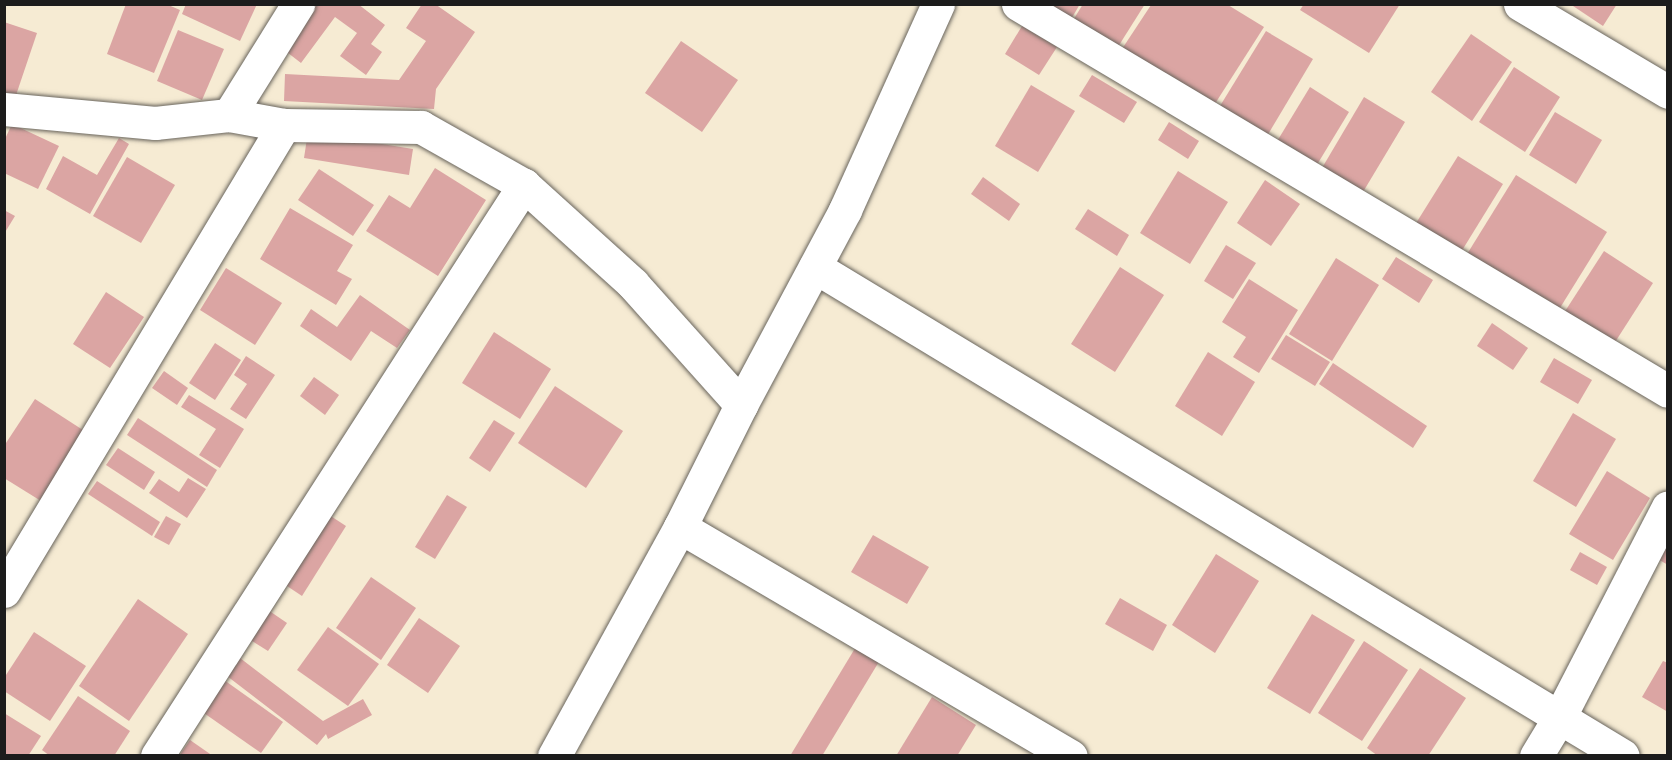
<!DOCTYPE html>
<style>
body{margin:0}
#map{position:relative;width:1672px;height:760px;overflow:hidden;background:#f6ebd3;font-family:Kalam,sans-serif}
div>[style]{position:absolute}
.building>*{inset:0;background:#dba5a3}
.roads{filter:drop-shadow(0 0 2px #68645c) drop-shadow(0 0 2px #68645c)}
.street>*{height:33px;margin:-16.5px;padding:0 16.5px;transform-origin:16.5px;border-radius:16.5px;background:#fff}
span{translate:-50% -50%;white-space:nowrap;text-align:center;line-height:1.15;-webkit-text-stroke:5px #fcf5e5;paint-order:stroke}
.frame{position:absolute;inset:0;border:6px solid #1c1c1c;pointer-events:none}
</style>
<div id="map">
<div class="building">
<div style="clip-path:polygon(126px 4px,166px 4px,180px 10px,154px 73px,107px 54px)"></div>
<div style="clip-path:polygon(186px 4px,257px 4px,240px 41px,182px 14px)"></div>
<div style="clip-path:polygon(310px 4px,358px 4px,385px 25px,371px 44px,382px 52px,366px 75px,340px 56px,357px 33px,335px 17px,301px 63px,279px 46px)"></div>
<div style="clip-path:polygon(422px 4px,435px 4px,475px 32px,436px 89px,434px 109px,284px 101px,285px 74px,399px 80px,426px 41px,406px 28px)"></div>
<div style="clip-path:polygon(1044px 4px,1080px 4px,1070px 21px)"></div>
<div style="clip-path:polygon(1083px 4px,1145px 4px,1116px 50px,1072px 22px)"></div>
<div style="clip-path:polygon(1304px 4px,1400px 4px,1369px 53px,1300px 10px)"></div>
<div style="clip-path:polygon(1570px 4px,1617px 4px,1603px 26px)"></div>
<div style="clip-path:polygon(1151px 5px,1228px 5px,1264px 27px,1211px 110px,1120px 52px)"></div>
<div style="clip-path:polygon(4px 22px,37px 33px,13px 104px,4px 101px)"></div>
<div style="clip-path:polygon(1022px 26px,1057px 47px,1039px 75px,1005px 54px)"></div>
<div style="clip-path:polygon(178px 30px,224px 49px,202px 100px,157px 81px)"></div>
<div style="clip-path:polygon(1266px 31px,1313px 59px,1267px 136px,1220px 106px)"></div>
<div style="clip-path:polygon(1471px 34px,1512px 62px,1472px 121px,1431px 92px)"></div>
<div style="clip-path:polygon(681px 41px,738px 80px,702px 132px,645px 93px)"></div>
<div style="clip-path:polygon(1514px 67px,1560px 97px,1525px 152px,1479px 122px)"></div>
<div style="clip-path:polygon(1092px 75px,1137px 102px,1124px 123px,1079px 96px)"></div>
<div style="clip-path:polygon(1031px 85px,1075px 111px,1038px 172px,995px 146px)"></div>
<div style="clip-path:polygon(1310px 87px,1349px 112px,1315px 168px,1276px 143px)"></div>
<div style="clip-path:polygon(1364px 97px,1405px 122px,1360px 197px,1319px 173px)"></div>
<div style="clip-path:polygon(1555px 112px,1602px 140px,1576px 184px,1529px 155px)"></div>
<div style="clip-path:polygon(1169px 122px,1199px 141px,1188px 159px,1158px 140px)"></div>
<div style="clip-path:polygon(12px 124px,59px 146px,38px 189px,4px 173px,4px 141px)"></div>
<div style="clip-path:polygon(308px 132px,413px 149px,409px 175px,304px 158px)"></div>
<div style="clip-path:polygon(119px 138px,129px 144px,90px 214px,46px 189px,63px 156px,97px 175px)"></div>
<div style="clip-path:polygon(1458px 156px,1503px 184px,1458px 257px,1413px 228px)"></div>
<div style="clip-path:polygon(127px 157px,175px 185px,141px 243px,93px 216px)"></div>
<div style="clip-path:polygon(435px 168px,486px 200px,438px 276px,366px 231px,389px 195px,410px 208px)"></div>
<div style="clip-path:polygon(319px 169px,374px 205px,353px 236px,298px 200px)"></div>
<div style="clip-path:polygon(1178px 171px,1228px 202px,1190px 264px,1140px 233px)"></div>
<div style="clip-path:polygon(1516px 175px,1607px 232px,1555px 316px,1464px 259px)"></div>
<div style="clip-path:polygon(983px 177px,1020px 204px,1009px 221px,971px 194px)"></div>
<div style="clip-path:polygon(1265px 180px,1300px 204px,1271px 246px,1237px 223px)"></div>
<div style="clip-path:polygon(290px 208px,353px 245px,337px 271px,352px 279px,336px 305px,260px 259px)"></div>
<div style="clip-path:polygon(1088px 209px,1129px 235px,1117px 256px,1075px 229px)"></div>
<div style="clip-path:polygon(4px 210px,15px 216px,4px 234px)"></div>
<div style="clip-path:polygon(1226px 245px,1256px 263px,1233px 299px,1204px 281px)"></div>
<div style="clip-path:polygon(1604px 251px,1653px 283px,1610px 350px,1560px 319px)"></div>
<div style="clip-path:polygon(1396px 257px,1433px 280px,1419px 303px,1382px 279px)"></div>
<div style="clip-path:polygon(1336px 258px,1379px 285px,1332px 361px,1289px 334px)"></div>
<div style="clip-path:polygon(1120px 267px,1164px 295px,1115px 372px,1071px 344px)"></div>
<div style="clip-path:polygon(226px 268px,282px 303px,255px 345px,200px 310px)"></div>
<div style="clip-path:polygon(1249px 279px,1298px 310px,1259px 373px,1233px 357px,1246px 337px,1222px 322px)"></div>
<div style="clip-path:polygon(106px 292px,144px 317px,110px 368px,73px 344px)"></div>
<div style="clip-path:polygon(360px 295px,410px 330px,397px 348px,371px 331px,351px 361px,300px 326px,311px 309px,337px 327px)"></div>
<div style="clip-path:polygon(1492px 323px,1528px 348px,1513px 370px,1477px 346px)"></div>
<div style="clip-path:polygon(494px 332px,551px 369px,520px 419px,462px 383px)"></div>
<div style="clip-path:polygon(1286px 335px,1330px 362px,1315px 386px,1271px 359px)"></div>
<div style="clip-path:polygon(215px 343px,241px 360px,215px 400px,189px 383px)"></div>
<div style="clip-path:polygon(1208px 352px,1255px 382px,1222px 436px,1175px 406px)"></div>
<div style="clip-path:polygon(246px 356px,275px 375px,246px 419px,230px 409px,247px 384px,234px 375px)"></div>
<div style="clip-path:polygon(1554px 358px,1592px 380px,1578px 404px,1540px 382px)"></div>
<div style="clip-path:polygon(1333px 363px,1427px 426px,1413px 448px,1319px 384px)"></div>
<div style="clip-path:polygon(164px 371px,188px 388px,177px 405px,152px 388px)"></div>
<div style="clip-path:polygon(314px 377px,339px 395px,325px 415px,300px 396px)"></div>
<div style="clip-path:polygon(555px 386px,623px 431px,586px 488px,518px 443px)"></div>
<div style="clip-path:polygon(189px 395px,244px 429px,220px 468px,199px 455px,216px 429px,181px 407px)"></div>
<div style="clip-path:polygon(35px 399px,86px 432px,41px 501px,4px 478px,4px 446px)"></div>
<div style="clip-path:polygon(1573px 413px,1616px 439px,1576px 507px,1533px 481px)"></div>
<div style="clip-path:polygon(138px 418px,217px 470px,207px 487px,127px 435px)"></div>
<div style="clip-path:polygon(494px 420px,515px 433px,490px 472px,469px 458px)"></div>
<div style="clip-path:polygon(118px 448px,155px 472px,144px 490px,106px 465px)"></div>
<div style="clip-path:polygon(1607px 471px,1650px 498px,1613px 560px,1569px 534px)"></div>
<div style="clip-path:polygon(188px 478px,206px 489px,187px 518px,149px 493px,159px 479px,179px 492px)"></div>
<div style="clip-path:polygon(97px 481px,160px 522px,152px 536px,88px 494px)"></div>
<div style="clip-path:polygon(447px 495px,467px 507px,435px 559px,415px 547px)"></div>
<div style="clip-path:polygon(323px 511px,346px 526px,302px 596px,278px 580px)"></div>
<div style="clip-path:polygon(166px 516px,181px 524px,169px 545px,154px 537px)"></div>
<div style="clip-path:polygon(873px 535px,929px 567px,907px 604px,851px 572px)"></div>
<div style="clip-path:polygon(1668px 539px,1668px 565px,1656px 558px)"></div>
<div style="clip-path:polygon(1580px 552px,1607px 567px,1597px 585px,1570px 570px)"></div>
<div style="clip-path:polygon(1216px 554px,1259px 581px,1215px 653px,1172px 625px)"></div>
<div style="clip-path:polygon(371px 577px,416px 608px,381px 660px,336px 628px)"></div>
<div style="clip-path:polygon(1120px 598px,1167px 625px,1153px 651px,1105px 624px)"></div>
<div style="clip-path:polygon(138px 599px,188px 634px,129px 721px,79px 686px)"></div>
<div style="clip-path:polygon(268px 610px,287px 623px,268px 651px,249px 639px)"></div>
<div style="clip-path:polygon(1312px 614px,1355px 640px,1310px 714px,1267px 688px)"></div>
<div style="clip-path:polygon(419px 618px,460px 646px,428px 693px,387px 665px)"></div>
<div style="clip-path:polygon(328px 627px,379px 664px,348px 706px,297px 670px)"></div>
<div style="clip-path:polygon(34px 632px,86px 666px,50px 721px,4px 691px,4px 678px)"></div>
<div style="clip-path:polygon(860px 640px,883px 655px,822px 756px,790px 756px)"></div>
<div style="clip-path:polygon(1364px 641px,1408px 670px,1362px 741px,1318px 713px)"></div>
<div style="clip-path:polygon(240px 658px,323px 721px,363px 699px,372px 715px,328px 739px,326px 734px,317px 745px,227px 676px)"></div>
<div style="clip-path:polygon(1663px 661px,1668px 663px,1668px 712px,1642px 697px)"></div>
<div style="clip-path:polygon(1420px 668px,1466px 698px,1428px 756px,1378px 756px,1367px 748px)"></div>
<div style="clip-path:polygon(224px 680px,283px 722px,261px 753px,201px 711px)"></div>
<div style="clip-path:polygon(78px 696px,130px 731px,114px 756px,50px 756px,42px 750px)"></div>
<div style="clip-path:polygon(932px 697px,976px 725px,957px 756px,896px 756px)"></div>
<div style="clip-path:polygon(4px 713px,41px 736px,28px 756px,4px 756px)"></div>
<div style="clip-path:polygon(190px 740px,213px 756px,179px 756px)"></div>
</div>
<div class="roads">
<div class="street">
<div style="left:1018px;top:4px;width:756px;rotate:30.77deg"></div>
<div style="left:1520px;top:4px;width:172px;rotate:30.7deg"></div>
<div style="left:4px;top:109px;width:152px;rotate:5.3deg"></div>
<div style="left:155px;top:123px;width:74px;rotate:-6.2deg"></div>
<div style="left:229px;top:115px;width:56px;rotate:10.3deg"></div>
<div style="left:284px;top:125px;width:137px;rotate:0.8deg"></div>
<div style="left:421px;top:127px;width:118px;rotate:29.4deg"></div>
<div style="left:524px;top:185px;width:147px;rotate:42.2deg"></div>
<div style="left:633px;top:284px;width:162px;rotate:48.2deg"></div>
<div style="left:229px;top:115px;width:131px;rotate:-58.1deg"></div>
<div style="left:815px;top:267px;width:944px;rotate:31.18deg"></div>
<div style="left:680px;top:527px;width:453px;rotate:30.4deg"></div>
<div style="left:4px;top:591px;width:544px;rotate:-59deg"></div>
<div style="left:157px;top:756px;width:679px;rotate:-57.27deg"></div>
<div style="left:554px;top:756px;width:261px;rotate:-61.2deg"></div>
<div style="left:680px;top:527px;width:136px;rotate:-63.4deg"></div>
<div style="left:741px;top:405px;width:221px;rotate:-61.9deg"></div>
<div style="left:845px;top:210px;width:226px;rotate:-65.7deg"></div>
<div style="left:1536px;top:756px;width:44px;rotate:-58.8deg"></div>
<div style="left:1559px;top:718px;width:237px;rotate:-62.7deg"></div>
</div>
</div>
<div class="frame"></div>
</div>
